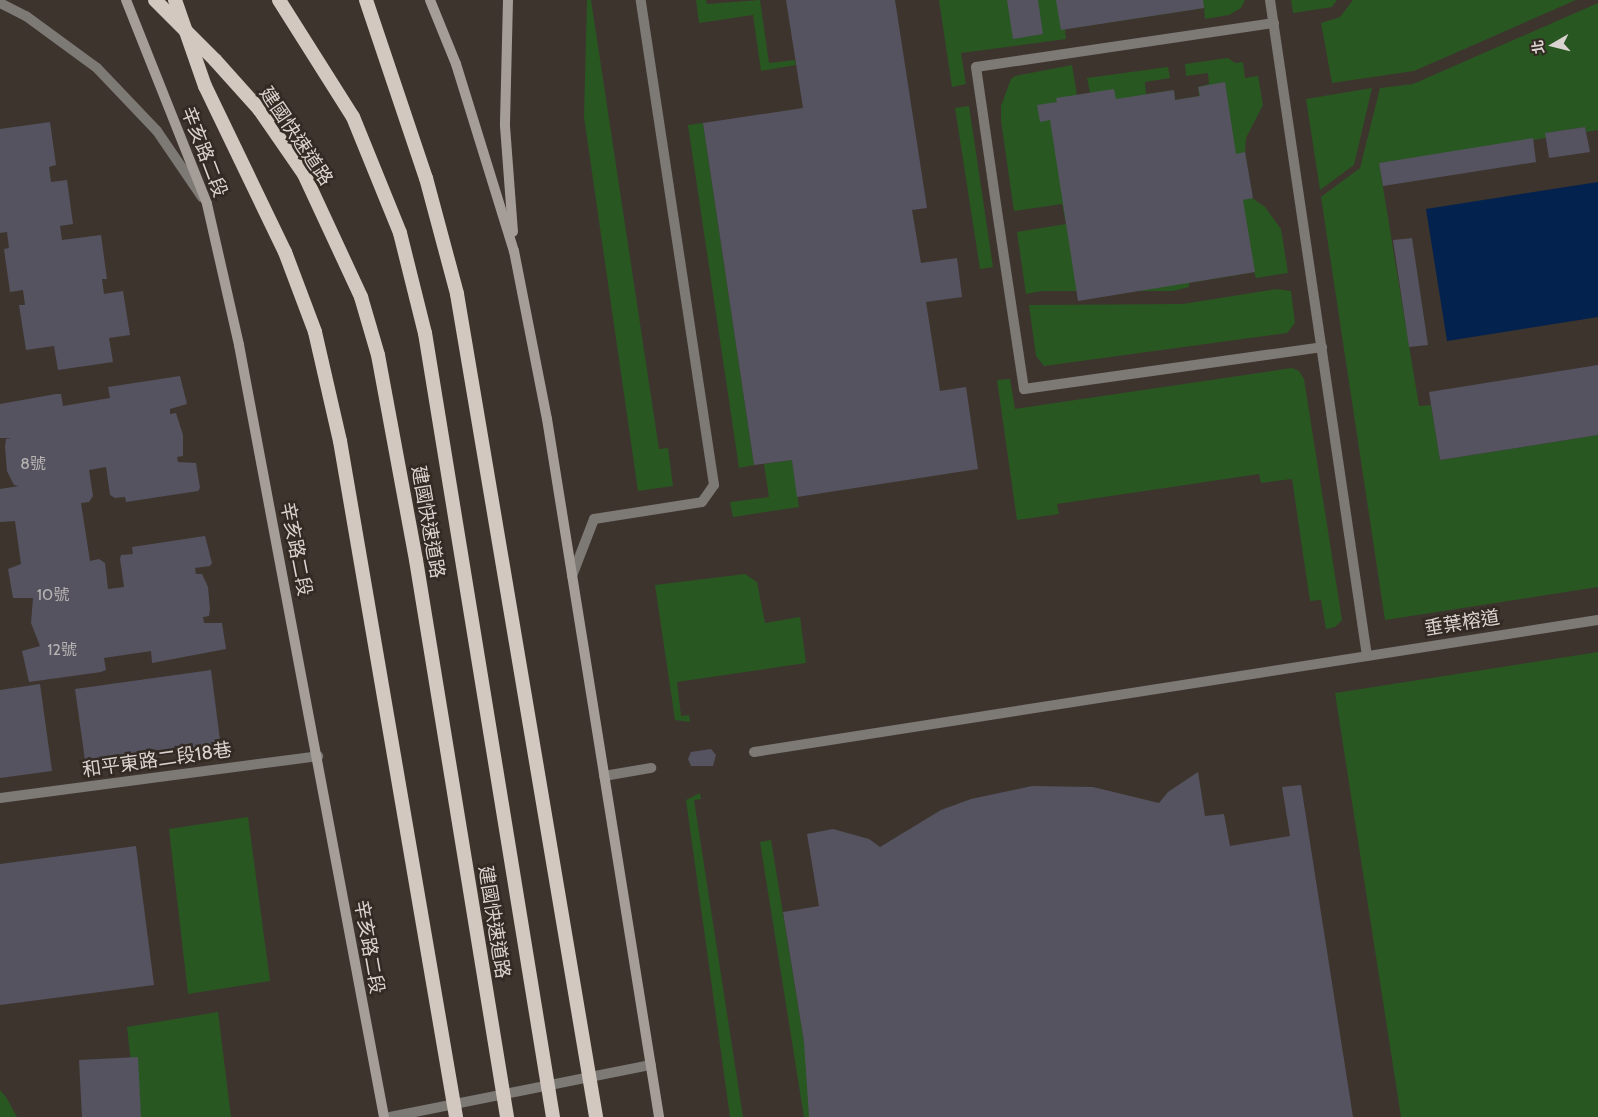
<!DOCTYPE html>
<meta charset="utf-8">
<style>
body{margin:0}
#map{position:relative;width:1598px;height:1117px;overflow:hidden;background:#3e342e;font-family:Cabin,"Noto Sans TC",sans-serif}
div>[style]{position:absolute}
.green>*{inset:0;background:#295722}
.water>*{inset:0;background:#03224d}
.building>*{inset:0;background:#54535f}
.service>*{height:10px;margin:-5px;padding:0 5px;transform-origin:5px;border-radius:5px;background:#7d7975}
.minor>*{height:10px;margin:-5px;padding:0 5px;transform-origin:5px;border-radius:5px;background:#7d7975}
.tertiary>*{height:10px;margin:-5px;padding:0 5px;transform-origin:5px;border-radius:5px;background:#7d7975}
.secondary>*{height:10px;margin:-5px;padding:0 5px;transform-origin:5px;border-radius:5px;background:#a59e98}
.trunk>*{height:14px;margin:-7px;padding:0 7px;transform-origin:7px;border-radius:7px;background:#d2c8bf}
.trunk-bridge>*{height:14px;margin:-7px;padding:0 7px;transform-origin:7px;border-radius:7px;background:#d2c8bf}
span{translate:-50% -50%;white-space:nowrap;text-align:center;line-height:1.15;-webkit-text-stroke:5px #342a24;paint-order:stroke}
.number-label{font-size:16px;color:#b8b3b3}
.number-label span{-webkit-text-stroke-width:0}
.street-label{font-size:19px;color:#dad3cf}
.north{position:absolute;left:1528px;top:20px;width:50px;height:50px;-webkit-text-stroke:4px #342a24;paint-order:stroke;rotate:262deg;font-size:14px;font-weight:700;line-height:20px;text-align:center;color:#dad3cf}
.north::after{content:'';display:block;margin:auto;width:18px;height:22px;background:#dad3cf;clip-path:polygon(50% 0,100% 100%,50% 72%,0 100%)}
</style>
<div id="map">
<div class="green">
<div style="clip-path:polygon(587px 0,591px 0,659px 449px,668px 448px,673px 486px,638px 491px,584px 117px)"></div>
<div style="clip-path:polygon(696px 0,706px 0,707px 4px,760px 0,769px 63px,795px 60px,796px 65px,761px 71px,753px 15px,699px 23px)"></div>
<div style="clip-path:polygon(939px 0,1245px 0,1241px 8px,1229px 15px,1205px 19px,1204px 8px,1065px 29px,1066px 39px,961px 53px,966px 84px,952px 87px)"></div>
<div style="clip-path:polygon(1291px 0,1337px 0,1332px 7px,1293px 13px)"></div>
<div style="clip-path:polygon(1353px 0,1576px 0,1414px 71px,1332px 83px,1321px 23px,1340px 17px)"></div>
<div style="clip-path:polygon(1598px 3px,1598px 130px,1586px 132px,1585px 127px,1546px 133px,1546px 138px,1379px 163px,1419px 406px,1431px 405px,1440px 460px,1598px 435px,1598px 587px,1385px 620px,1321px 197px,1360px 168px,1380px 88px,1413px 84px)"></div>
<div style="clip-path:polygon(1228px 58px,1235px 63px,1243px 62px,1245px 78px,1258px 76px,1263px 105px,1246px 138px,1245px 152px,1252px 198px,1265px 207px,1281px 229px,1288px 273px,1256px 278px,1254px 272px,1189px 283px,1189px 287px,1173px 291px,1042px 291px,1026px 294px,1017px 232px,1066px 224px,1062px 204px,1014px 211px,1001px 121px,1001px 106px,1011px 79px,1015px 76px,1072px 65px,1077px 95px,1090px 93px,1087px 78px,1168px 67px,1170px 78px,1145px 82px,1146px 94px,1174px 90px,1175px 100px,1199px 96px,1198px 87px,1209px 84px,1208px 73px,1186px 76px,1185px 64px)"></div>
<div style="clip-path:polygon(1372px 88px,1354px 165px,1320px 190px,1306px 99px)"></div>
<div style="clip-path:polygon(969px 106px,993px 267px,980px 269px,955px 108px)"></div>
<div style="clip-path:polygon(703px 123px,754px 465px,739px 468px,688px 125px)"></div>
<div style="clip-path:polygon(1277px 289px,1291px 291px,1295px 323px,1287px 333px,1044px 366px,1036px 356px,1029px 305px,1183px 304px)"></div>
<div style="clip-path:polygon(1292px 368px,1299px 371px,1304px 379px,1342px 620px,1335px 627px,1326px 629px,1321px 600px,1310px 601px,1292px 479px,1261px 483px,1259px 474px,1057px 504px,1059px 514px,1017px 520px,997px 380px,1010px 379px,1015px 409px)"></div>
<div style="clip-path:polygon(792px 460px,799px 507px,733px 517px,730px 502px,769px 497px,764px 464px)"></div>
<div style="clip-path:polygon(745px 574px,757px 582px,765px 623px,800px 617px,806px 663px,677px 682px,681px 716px,689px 715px,690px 722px,675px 720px,655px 585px)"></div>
<div style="clip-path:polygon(1598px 652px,1598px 1117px,1401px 1117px,1335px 693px)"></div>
<div style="clip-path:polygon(700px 793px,701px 799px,694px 800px,743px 1117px,730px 1117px,686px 800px)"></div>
<div style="clip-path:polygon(248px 817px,270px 981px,188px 994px,169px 829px)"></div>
<div style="clip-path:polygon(771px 840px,804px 1042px,817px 1117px,804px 1117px,760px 842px)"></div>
<div style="clip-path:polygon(218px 1012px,231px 1117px,137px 1117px,127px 1027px)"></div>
<div style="clip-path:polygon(0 1090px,6px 1097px,17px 1117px,0 1117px)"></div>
</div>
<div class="water">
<div style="clip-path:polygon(1598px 182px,1598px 317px,1447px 341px,1426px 209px)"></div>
</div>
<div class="building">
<div style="clip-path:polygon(786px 0,895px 0,927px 208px,912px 210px,921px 263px,957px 258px,962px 297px,926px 302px,940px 391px,966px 387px,978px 469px,797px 497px,792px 460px,754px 465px,703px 123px,803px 108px)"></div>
<div style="clip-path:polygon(1007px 0,1038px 0,1043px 34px,1013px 39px)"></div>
<div style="clip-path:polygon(1056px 0,1203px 0,1204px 8px,1061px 30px)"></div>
<div style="clip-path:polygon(1225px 82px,1236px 154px,1245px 152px,1253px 198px,1243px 200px,1255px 272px,1078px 301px,1050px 120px,1040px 122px,1037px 105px,1057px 102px,1056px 98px,1114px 89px,1116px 99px,1174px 90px,1175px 100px,1200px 96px,1198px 87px)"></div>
<div style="clip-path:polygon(50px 122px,56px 165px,49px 167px,51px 182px,67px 180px,73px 224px,60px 226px,62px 240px,101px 235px,107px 279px,102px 279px,104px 294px,123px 291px,130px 335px,109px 338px,113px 362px,58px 370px,54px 346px,26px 350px,19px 305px,25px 305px,23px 290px,10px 292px,4px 249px,9px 248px,7px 232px,0 233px,0 129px)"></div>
<div style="clip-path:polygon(1585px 127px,1590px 152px,1549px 158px,1545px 133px)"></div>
<div style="clip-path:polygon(1533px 138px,1536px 162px,1383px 186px,1379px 163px)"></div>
<div style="clip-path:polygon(1412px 238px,1428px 345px,1409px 347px,1393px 240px)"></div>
<div style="clip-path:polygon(1598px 365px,1598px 435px,1440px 460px,1429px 392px)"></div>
<div style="clip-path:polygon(180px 376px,187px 404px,170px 409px,170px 414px,176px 413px,183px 435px,183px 456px,177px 457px,178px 462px,196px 463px,200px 488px,198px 491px,126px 502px,125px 497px,115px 498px,110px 495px,106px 467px,89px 470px,93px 496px,89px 502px,81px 503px,90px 561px,99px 559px,105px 563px,108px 589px,124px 587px,120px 559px,121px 555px,133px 554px,132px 547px,205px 536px,212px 563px,210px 566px,195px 568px,196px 574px,202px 574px,208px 587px,210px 609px,209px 616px,203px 617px,204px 623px,222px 623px,226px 649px,152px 663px,151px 651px,104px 658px,106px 670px,101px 672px,29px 682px,22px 651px,40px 646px,31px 623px,33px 598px,13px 598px,8px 569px,21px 564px,15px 521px,0 522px,0 489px,19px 486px,14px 485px,7px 471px,5px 447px,6px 439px,12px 438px,0 438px,0 404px,56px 394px,61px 394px,63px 406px,110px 398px,108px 387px)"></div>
<div style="clip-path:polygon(211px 670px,221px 748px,86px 767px,75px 689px)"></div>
<div style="clip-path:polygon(40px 684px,52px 771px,0 778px,0 690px)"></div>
<div style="clip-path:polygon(711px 749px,716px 755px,713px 766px,691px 766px,688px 759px,691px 752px)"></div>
<div style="clip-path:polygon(1198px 772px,1205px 816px,1224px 814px,1230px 846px,1290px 836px,1282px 787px,1301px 785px,1353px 1117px,809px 1117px,804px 1042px,783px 912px,819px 906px,807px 834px,833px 829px,869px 839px,880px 847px,941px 810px,971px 799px,1032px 786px,1093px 787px,1159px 803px,1168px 792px)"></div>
<div style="clip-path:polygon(136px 846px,154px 985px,0 1005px,0 864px)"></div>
<div style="clip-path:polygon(138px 1057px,141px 1117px,82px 1117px,79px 1060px)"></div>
</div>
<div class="service">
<div style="left:1270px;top:0;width:663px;rotate:81.59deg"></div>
<div style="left:1274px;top:23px;width:301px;rotate:171.6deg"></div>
<div style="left:976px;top:67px;width:159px;rotate:81.7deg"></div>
<div style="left:999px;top:224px;width:167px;rotate:81.4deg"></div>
<div style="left:1024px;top:389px;width:301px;rotate:-8deg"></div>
<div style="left:572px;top:576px;width:61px;rotate:-68.9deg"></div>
<div style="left:594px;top:519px;width:109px;rotate:-8.9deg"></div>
<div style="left:702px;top:502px;width:21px;rotate:-55deg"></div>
<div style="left:714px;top:485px;width:490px;rotate:-98.6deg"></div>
<div style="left:604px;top:776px;width:48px;rotate:-9.7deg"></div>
<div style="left:0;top:798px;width:321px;rotate:-7.5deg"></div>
<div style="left:390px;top:1117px;width:266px;rotate:-11.3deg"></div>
</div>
<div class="minor">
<div style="left:754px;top:752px;width:854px;rotate:-8.89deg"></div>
</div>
<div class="tertiary">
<div style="left:0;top:3px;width:29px;rotate:27deg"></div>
<div style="left:26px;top:16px;width:88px;rotate:36.2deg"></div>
<div style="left:97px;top:68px;width:87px;rotate:46.4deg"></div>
<div style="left:157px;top:131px;width:80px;rotate:55.7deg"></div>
</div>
<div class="secondary">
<div style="left:126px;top:0;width:219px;rotate:68.3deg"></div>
<div style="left:207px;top:204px;width:145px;rotate:77.2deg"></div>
<div style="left:239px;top:345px;width:785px;rotate:79.36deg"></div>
<div style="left:430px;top:0;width:69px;rotate:67.9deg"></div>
<div style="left:456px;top:64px;width:196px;rotate:72.8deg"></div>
<div style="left:514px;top:251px;width:171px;rotate:78.9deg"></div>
<div style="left:547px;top:419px;width:707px;rotate:80.88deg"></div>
<div style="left:508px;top:0;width:126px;rotate:91.4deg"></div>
<div style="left:505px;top:126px;width:106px;rotate:85.7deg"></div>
</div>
<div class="trunk">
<div style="left:175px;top:0;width:91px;rotate:70.8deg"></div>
<div style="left:205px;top:86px;width:184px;rotate:64.3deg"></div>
<div style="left:285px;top:252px;width:85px;rotate:69.4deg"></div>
<div style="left:366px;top:0;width:188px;rotate:71.4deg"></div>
<div style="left:426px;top:178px;width:120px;rotate:75deg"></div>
</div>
<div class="trunk-bridge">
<div style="left:155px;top:0;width:85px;rotate:45deg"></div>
<div style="left:215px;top:60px;width:66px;rotate:48.1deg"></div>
<div style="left:259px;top:109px;width:79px;rotate:55.3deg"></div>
<div style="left:304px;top:174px;width:136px;rotate:65.1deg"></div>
<div style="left:361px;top:297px;width:60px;rotate:73.7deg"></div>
<div style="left:378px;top:355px;width:208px;rotate:79.5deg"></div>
<div style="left:416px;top:560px;width:564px;rotate:80.72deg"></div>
<div style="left:279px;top:0;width:138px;rotate:57.7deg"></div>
<div style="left:353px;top:117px;width:125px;rotate:67.9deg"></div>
<div style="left:400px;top:233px;width:103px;rotate:76deg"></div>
<div style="left:425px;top:333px;width:794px;rotate:80.73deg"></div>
<div style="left:457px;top:294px;width:835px;rotate:80.41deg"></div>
<div style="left:315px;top:332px;width:112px;rotate:77.1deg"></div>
<div style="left:340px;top:441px;width:686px;rotate:80.26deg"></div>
</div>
<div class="number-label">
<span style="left:33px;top:464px">8號</span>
<span style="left:53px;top:595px">10號</span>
<span style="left:62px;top:650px">12號</span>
</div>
<div class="street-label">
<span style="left:296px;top:136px;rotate:56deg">建國快速道路</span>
<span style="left:204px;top:152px;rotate:69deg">辛亥路二段</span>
<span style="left:428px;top:522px;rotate:80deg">建國快速道路</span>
<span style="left:296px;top:549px;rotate:79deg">辛亥路二段</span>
<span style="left:1462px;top:623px;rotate:-9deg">垂葉榕道</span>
<span style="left:157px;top:760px;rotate:-8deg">和平東路二段18巷</span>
<span style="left:494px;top:922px;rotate:81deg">建國快速道路</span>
<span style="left:369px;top:947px;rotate:80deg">辛亥路二段</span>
</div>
<div class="north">北</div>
</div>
